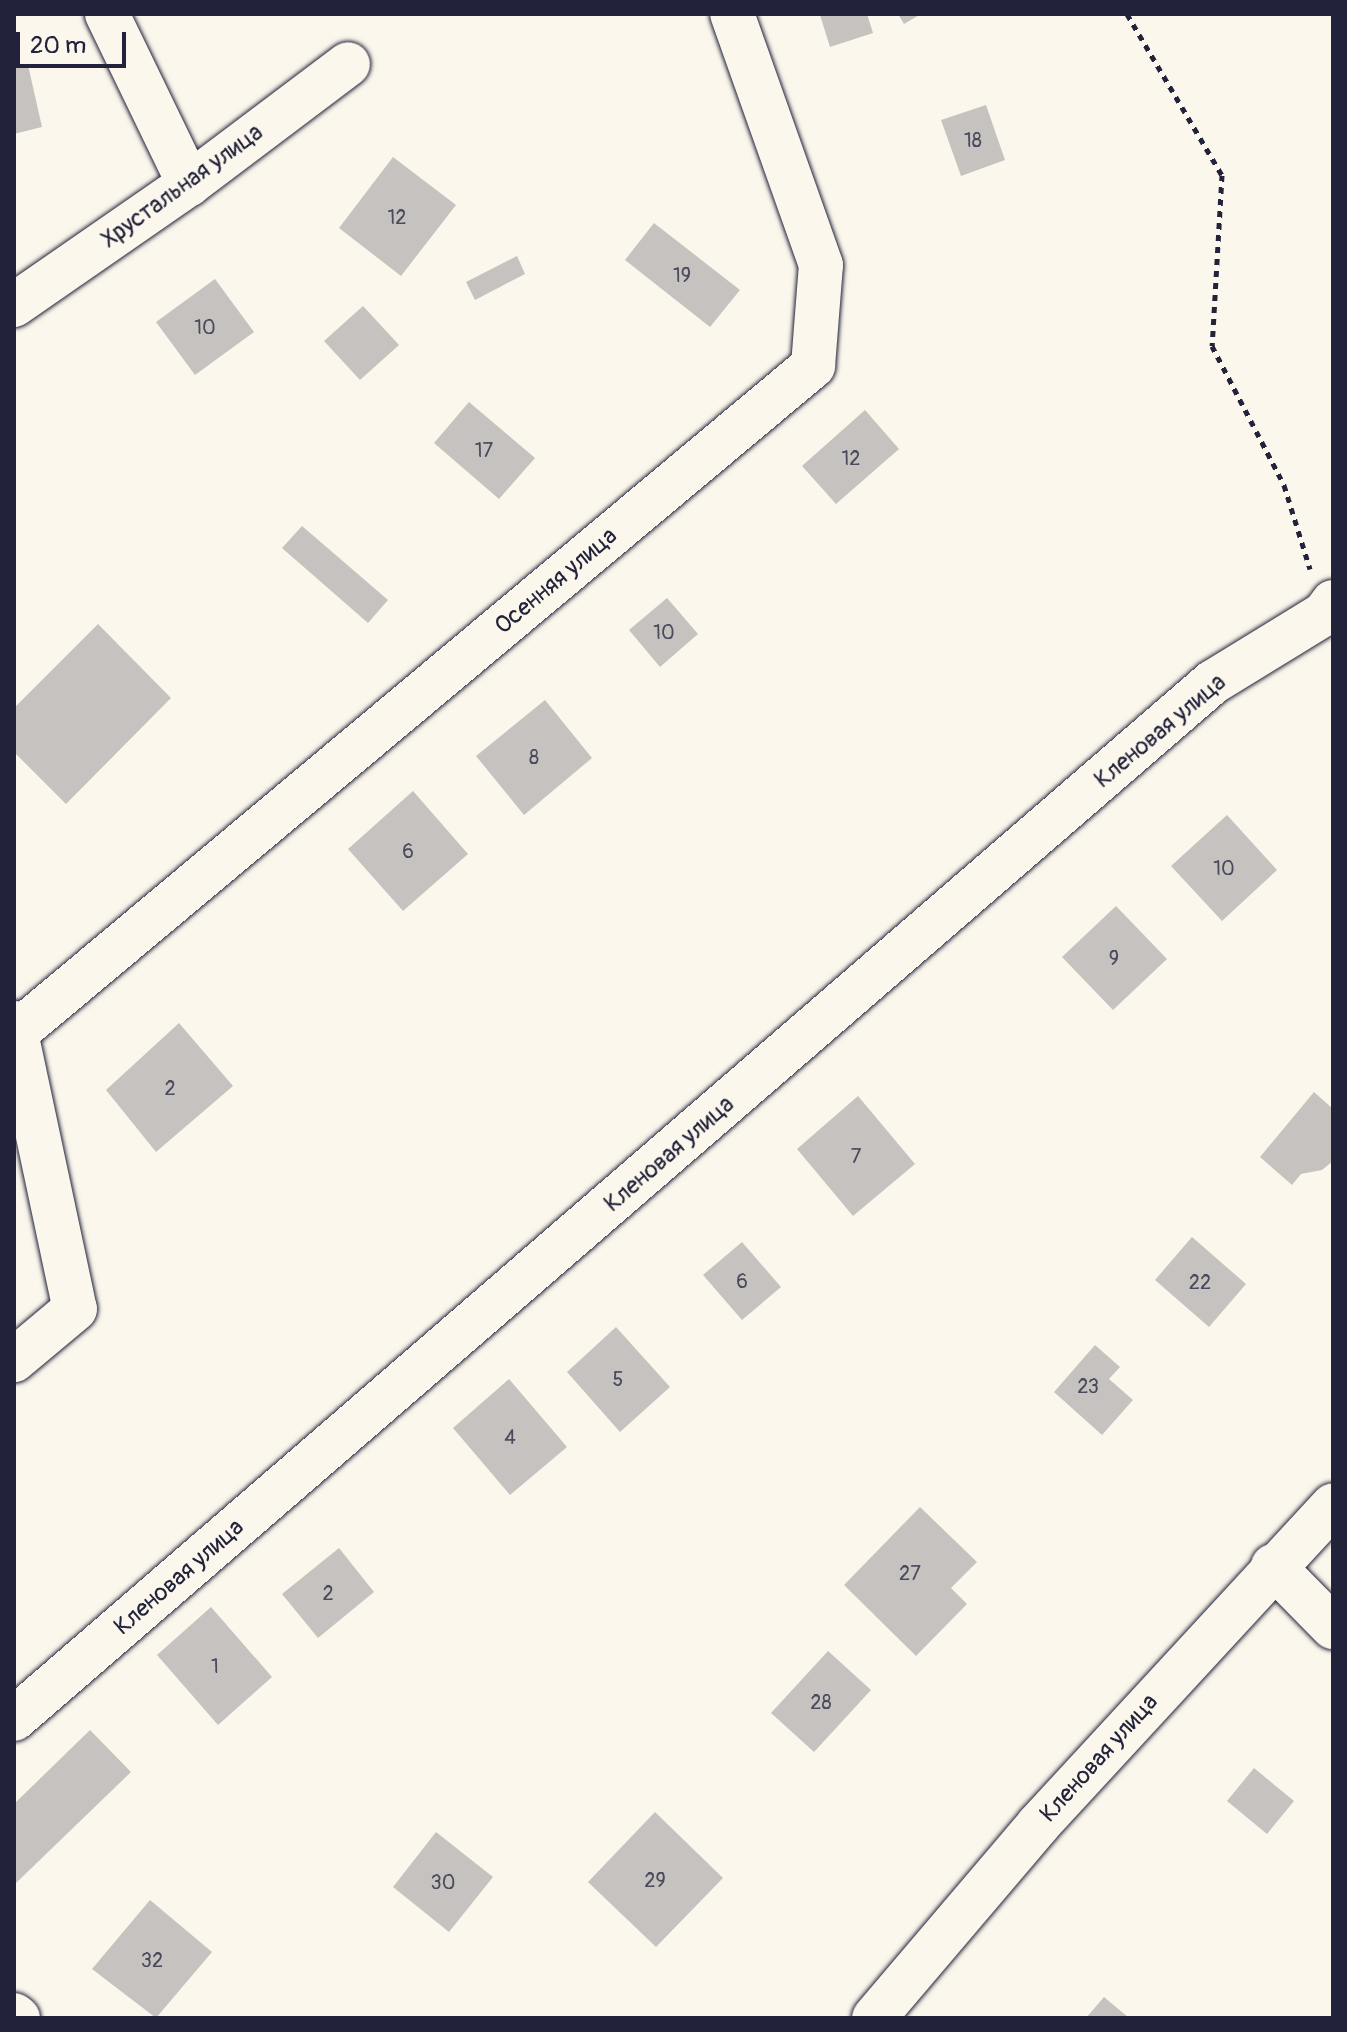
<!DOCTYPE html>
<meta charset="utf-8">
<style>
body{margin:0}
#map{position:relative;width:1347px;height:2032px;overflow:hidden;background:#fbf7ec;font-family:Pangolin,sans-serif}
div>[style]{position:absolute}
.building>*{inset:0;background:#c6c2c0}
.path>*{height:5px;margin-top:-2.5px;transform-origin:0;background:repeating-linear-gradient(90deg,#22223b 0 6px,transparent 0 12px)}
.roads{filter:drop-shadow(0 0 2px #22223b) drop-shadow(0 0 2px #22223b)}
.minor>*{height:44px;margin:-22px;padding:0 22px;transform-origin:22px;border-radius:22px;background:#fbf7ec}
span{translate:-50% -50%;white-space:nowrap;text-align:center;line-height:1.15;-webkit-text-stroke:7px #fbf7ec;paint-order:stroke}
.number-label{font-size:20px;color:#4b4a5c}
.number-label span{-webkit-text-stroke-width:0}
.street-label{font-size:24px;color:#22223b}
.frame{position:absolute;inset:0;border:16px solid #22223b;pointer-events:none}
.scale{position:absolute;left:16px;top:32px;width:110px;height:36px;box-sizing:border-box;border:4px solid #22223b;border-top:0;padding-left:10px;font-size:24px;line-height:28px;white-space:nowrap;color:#22223b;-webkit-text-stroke:6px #fbf7ec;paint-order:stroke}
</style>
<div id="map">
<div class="building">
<div style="clip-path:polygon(867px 14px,873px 33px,830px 47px,820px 15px)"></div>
<div style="clip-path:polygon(898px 14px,921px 14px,904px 24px)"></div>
<div style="clip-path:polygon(28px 65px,42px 127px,14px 134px,14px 68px)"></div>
<div style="clip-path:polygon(986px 105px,1005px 160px,961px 176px,941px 120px)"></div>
<div style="clip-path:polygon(393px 157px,456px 205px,401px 276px,339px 228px)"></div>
<div style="clip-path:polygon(654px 223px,740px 290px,710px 327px,625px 260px)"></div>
<div style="clip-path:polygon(517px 256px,525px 274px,475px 300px,466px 282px)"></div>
<div style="clip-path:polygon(215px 279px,254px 332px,195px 375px,156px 322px)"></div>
<div style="clip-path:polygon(363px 306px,399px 345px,360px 380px,324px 341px)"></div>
<div style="clip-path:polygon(469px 402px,535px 458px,499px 499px,434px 443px)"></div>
<div style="clip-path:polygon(865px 410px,899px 449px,836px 504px,802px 466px)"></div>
<div style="clip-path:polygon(302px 526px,388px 600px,368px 623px,282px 548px)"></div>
<div style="clip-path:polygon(667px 598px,698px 634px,660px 667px,629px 630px)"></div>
<div style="clip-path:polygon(98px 624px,171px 698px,66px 804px,14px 752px,14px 708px)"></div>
<div style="clip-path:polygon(545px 700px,592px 758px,524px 815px,476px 756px)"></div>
<div style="clip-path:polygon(413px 791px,468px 854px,403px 911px,348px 849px)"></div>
<div style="clip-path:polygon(1227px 815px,1277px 870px,1222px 921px,1171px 866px)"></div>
<div style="clip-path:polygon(1116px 906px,1167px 959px,1113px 1010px,1062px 957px)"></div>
<div style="clip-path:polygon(179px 1023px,233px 1086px,156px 1152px,106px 1090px)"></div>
<div style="clip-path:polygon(1314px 1092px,1333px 1109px,1333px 1161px,1322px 1170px,1301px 1174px,1292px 1185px,1260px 1157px)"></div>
<div style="clip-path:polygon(858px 1096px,915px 1164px,853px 1216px,797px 1149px)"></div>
<div style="clip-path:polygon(1192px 1237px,1246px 1284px,1209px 1327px,1155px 1280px)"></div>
<div style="clip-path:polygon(742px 1242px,781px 1287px,742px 1320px,703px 1275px)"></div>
<div style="clip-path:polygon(616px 1327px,670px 1387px,620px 1432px,567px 1372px)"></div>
<div style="clip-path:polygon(1095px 1345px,1120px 1367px,1109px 1379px,1133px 1400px,1102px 1435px,1054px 1392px)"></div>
<div style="clip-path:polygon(509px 1379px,567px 1447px,510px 1495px,453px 1428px)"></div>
<div style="clip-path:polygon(920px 1507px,977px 1562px,951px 1588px,967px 1604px,916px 1656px,844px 1585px)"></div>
<div style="clip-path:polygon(339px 1548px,374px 1592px,318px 1638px,282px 1594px)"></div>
<div style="clip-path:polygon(211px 1607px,272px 1677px,218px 1725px,157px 1655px)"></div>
<div style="clip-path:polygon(828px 1651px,871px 1690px,814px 1752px,771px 1713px)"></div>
<div style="clip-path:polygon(90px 1730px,131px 1772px,15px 1884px,14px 1804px)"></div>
<div style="clip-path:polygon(1254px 1768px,1294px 1801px,1267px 1834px,1227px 1801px)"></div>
<div style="clip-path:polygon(655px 1812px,723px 1878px,656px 1947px,588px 1882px)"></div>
<div style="clip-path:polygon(436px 1832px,493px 1877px,449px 1932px,393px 1887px)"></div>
<div style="clip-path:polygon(150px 1900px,212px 1952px,156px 2018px,92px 1969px)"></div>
<div style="clip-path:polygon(1104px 1997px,1129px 2018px,1086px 2018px)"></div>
</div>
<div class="path">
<div style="left:1127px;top:14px;width:187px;rotate:59.5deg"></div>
<div style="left:1222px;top:175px;width:171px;rotate:93.3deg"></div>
<div style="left:1212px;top:346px;width:157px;rotate:62.6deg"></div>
<div style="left:1284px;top:485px;width:88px;rotate:72.8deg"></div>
</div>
<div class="roads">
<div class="minor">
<div style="left:107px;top:14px;width:189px;rotate:64.2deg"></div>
<div style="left:14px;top:305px;width:213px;rotate:-34.7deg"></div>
<div style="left:189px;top:184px;width:199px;rotate:-37deg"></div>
<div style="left:14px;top:1023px;width:292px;rotate:78deg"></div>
<div style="left:75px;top:1309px;width:80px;rotate:140.1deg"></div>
<div style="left:17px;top:1032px;width:1038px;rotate:-39.92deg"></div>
<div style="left:813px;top:366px;width:101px;rotate:-85.5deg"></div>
<div style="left:821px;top:265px;width:266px;rotate:-109.5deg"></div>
<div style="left:1273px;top:1566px;width:86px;rotate:45.5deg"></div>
<div style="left:14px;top:1719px;width:1585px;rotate:-40.86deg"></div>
<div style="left:1213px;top:682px;width:130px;rotate:-31.5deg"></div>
<div style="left:1324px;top:614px;width:15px;rotate:-53deg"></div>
<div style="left:14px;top:2015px;width:5px;rotate:37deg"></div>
<div style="left:874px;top:2018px;width:253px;rotate:-49.6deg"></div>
<div style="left:1038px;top:1825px;width:435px;rotate:-47.3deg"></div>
</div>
</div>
<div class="number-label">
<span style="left:973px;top:140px">18</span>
<span style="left:397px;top:217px">12</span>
<span style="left:682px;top:275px">19</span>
<span style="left:205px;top:327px">10</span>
<span style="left:484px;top:450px">17</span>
<span style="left:851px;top:458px">12</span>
<span style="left:664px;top:632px">10</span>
<span style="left:534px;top:757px">8</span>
<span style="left:408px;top:851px">6</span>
<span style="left:1224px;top:868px">10</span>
<span style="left:1114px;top:958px">9</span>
<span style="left:170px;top:1088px">2</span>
<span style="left:856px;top:1156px">7</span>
<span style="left:742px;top:1281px">6</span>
<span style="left:1200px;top:1282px">22</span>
<span style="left:618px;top:1379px">5</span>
<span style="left:1088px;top:1386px">23</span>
<span style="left:510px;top:1437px">4</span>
<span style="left:910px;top:1573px">27</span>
<span style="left:328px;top:1593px">2</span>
<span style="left:215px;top:1666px">1</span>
<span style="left:821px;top:1702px">28</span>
<span style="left:655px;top:1880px">29</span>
<span style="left:443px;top:1882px">30</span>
<span style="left:152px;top:1960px">32</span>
</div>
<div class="street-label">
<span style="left:182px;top:186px;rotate:-36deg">Хрустальная улица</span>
<span style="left:556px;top:581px;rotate:-40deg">Осенняя улица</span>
<span style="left:1160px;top:731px;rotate:-40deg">Кленовая улица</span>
<span style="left:669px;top:1154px;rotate:-41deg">Кленовая улица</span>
<span style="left:179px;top:1577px;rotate:-41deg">Кленовая улица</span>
<span style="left:1099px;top:1758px;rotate:-48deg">Кленовая улица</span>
</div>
<div class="frame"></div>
<div class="scale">20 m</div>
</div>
